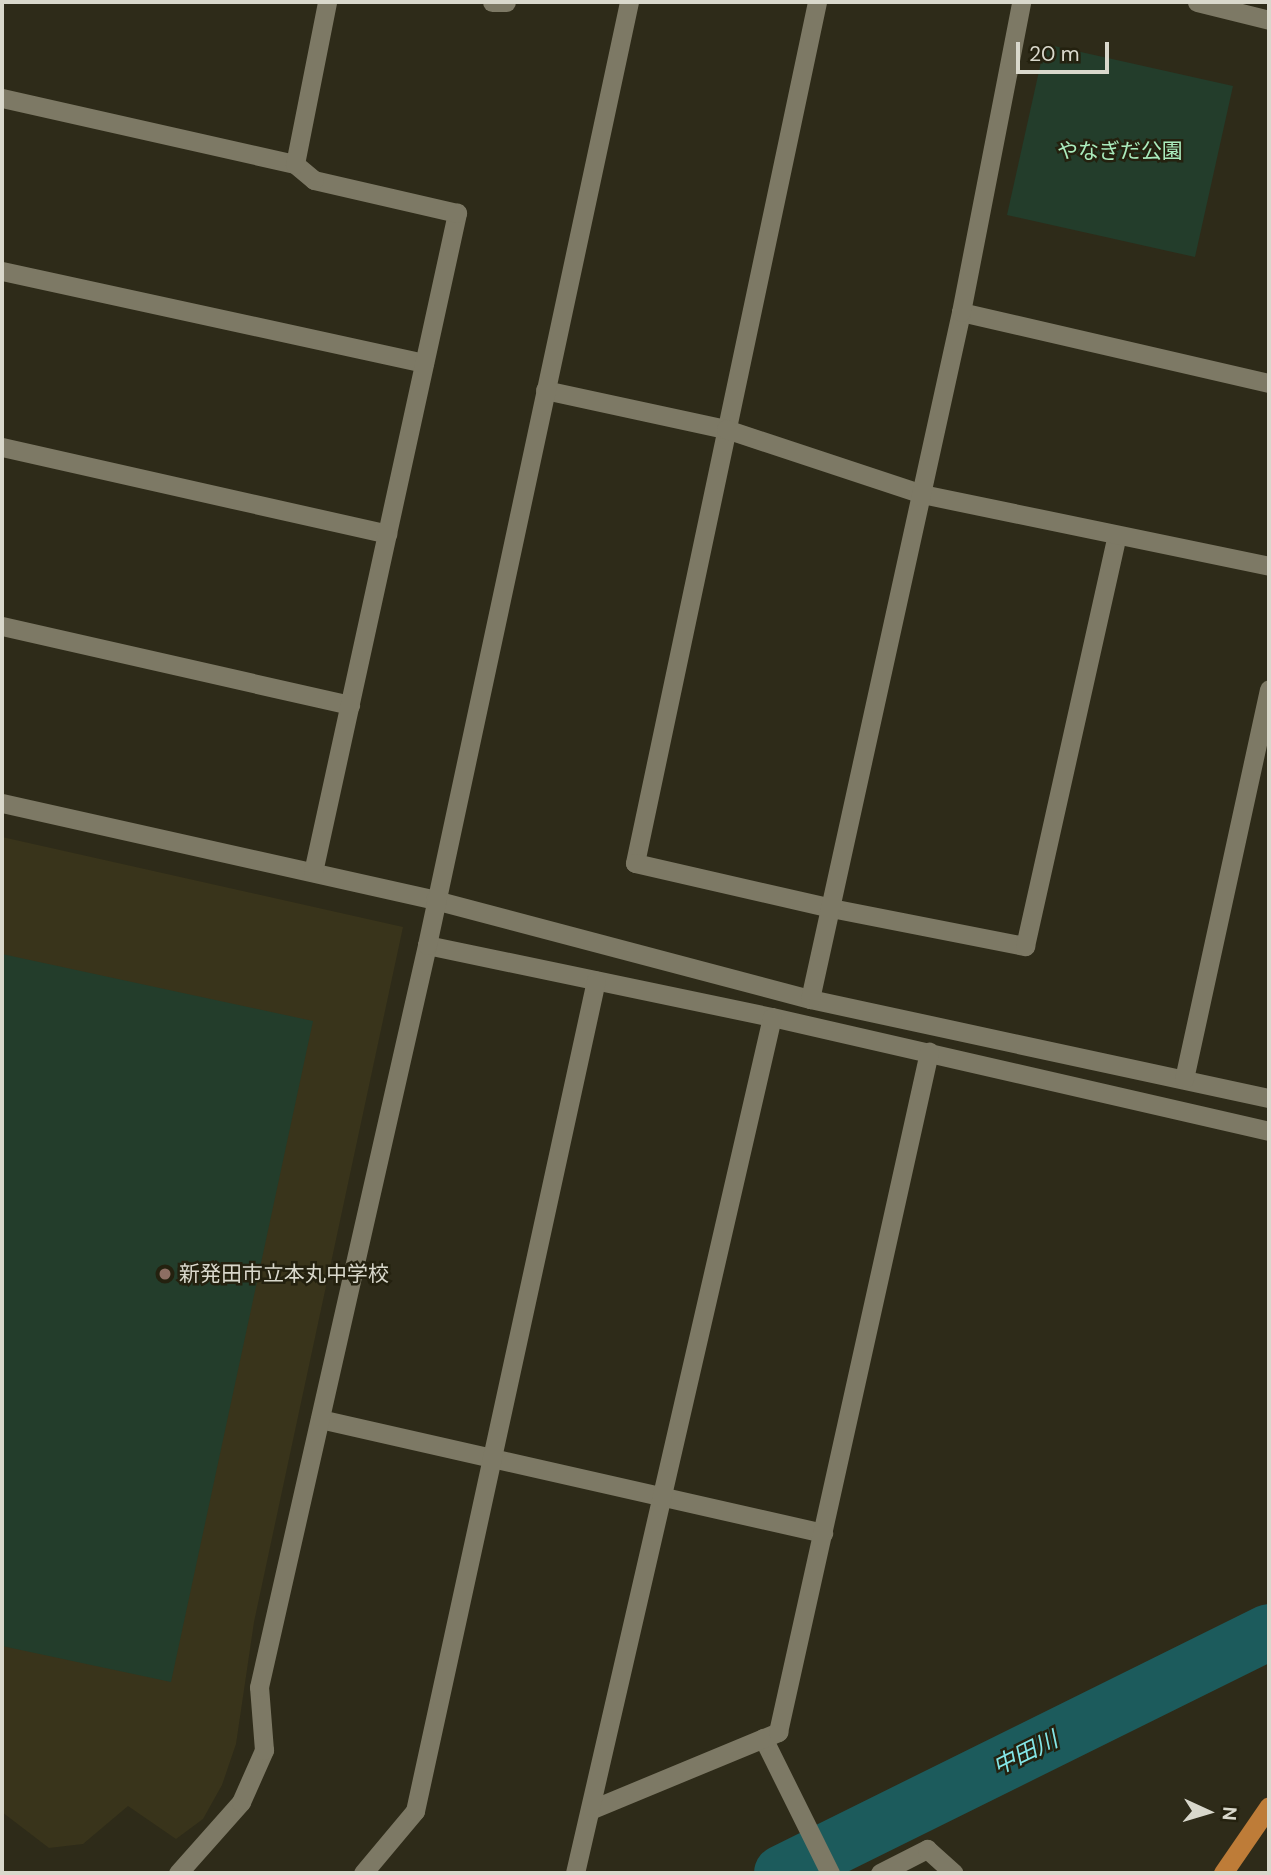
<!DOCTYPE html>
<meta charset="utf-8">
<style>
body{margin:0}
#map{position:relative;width:1271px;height:1875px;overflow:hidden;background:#2e2b19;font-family:"DM Sans","Noto Sans JP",sans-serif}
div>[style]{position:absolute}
.built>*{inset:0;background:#39341b}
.green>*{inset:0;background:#233d2b}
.river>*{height:56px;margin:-28px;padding:0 28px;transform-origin:28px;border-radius:28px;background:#1c5b5c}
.minor>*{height:19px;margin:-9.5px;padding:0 9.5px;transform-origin:9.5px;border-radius:9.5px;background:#7d7965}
.trunk>*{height:19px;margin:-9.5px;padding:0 9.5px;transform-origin:9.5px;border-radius:9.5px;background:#be7c38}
.dots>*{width:19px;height:19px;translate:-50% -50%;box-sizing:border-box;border:4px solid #24210f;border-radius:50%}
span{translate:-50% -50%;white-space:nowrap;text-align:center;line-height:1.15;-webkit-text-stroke:5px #24210f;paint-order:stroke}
.park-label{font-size:21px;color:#aaecbd}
.poi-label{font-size:21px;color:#d9d8cc}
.left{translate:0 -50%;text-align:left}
.water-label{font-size:23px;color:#84e6e7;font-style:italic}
.frame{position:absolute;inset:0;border:4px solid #d9d8cc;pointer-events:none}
.north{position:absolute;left:1173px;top:1777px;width:70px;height:70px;-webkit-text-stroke:5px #24210f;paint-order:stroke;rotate:94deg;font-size:19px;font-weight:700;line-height:28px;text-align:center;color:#d9d8cc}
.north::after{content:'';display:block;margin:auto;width:24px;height:32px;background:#d9d8cc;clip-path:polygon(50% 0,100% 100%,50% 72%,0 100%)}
.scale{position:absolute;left:1016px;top:42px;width:93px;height:32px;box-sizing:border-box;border:4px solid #d9d8cc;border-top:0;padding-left:9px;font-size:21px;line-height:24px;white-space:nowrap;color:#d9d8cc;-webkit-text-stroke:5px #24210f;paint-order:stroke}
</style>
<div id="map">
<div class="built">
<div style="clip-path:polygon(2px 837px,403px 927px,254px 1622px,236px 1744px,222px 1785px,203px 1819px,176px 1839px,128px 1806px,83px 1844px,49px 1848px,2px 1812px)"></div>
</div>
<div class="green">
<div style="clip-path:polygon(1045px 44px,1233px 86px,1195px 257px,1007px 215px)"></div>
<div style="clip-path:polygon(2px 954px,313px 1021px,171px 1682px,2px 1646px)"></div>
</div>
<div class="river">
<div style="left:782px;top:1873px;width:543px;rotate:-26.33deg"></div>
</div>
<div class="minor">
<div style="left:492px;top:2px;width:14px"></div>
<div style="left:817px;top:2px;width:880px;rotate:101.94deg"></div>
<div style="left:635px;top:863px;width:201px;rotate:12.9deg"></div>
<div style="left:831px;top:908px;width:198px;rotate:11.1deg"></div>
<div style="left:1025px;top:946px;width:421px;rotate:-77.4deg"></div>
<div style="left:1197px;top:2px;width:74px;rotate:14deg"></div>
<div style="left:2px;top:98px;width:300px;rotate:12.7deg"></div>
<div style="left:2px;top:271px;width:432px;rotate:12.3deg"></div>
<div style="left:961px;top:312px;width:316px;rotate:13deg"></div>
<div style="left:545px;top:390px;width:185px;rotate:12.2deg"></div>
<div style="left:726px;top:429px;width:206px;rotate:18.3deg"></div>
<div style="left:922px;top:494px;width:354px;rotate:11.7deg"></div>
<div style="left:2px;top:447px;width:395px;rotate:12.7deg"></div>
<div style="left:2px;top:626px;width:357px;rotate:12.8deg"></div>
<div style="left:2px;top:803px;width:444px;rotate:12.6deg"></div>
<div style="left:435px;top:900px;width:388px;rotate:14.8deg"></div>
<div style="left:810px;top:999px;width:470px;rotate:12.2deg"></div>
<div style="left:313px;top:872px;width:675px;rotate:-77.67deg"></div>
<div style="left:457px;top:213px;width:147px;rotate:-167deg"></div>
<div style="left:314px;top:180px;width:25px;rotate:-140deg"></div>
<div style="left:295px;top:164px;width:165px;rotate:-78.8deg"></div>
<div style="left:427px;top:945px;width:352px;rotate:11.8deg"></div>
<div style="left:772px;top:1017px;width:510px;rotate:12.92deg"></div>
<div style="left:810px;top:999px;width:703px;rotate:-77.6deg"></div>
<div style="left:961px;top:312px;width:316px;rotate:-79deg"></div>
<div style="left:1184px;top:1079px;width:399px;rotate:-77.7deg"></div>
<div style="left:320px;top:1419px;width:516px;rotate:12.77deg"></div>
<div style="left:763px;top:1738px;width:151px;rotate:63.6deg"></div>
<div style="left:590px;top:1810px;width:204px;rotate:-22.5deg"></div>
<div style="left:778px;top:1732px;width:697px;rotate:-77.48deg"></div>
<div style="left:178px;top:1873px;width:95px;rotate:-48.4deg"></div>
<div style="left:241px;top:1802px;width:57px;rotate:-66.1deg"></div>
<div style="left:264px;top:1750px;width:63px;rotate:-94.5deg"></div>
<div style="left:259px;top:1687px;width:761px;rotate:-77.24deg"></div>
<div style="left:427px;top:945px;width:964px;rotate:-77.91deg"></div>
<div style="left:363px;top:1873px;width:81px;rotate:-50deg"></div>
<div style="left:415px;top:1811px;width:850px;rotate:-77.71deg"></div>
<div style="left:575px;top:1873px;width:878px;rotate:-77.04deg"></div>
<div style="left:880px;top:1873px;width:53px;rotate:-27.1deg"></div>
<div style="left:927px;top:1849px;width:36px;rotate:42deg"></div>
</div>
<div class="trunk">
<div style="left:1223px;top:1873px;width:81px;rotate:-55.5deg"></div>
</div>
<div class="dots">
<div style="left:165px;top:1274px;background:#8d6e63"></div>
</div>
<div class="park-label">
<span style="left:1120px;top:151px">やなぎだ公園</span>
</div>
<div class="poi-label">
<span class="left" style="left:179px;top:1274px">新発田市立本丸中学校</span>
</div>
<div class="water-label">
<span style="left:1025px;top:1753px;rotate:-26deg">中田川</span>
</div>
<div class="frame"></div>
<div class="north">N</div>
<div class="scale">20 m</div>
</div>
